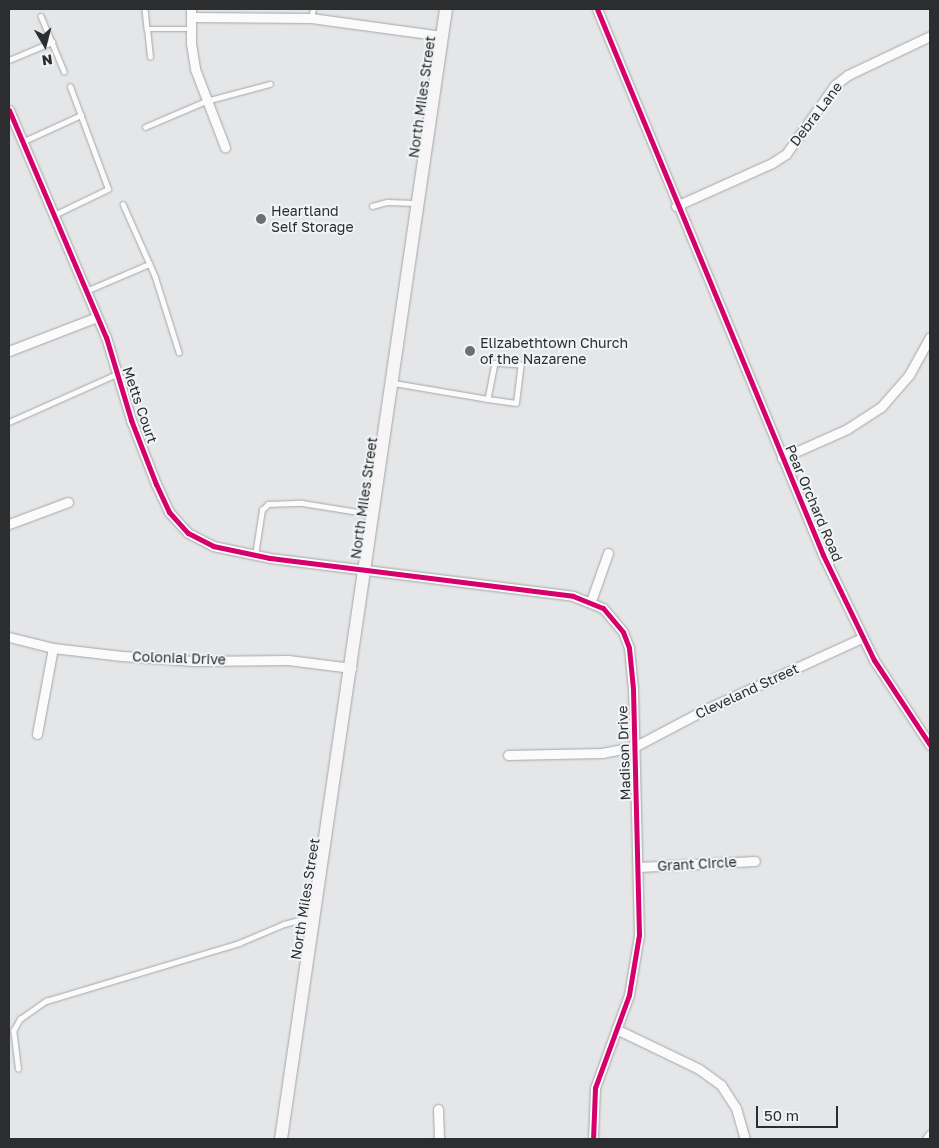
<!DOCTYPE html>
<style>
body{margin:0}
#map{position:relative;width:939px;height:1148px;overflow:hidden;background:#e5e6e8;font-family:"Golos Text",sans-serif}
div>[style]{position:absolute}
.roads{filter:drop-shadow(0 0 1px #a5a6a7) drop-shadow(0 0 1px #a5a6a7)}
.service>*{height:4.5px;margin:-2.25px;padding:0 2.25px;transform-origin:2.25px;border-radius:2.25px;background:#fbfbfc}
.minor>*{height:9px;margin:-4.5px;padding:0 4.5px;transform-origin:4.5px;border-radius:4.5px;background:#fbfbfc}
.secondary>*{height:12px;margin:-6px;padding:0 6px;transform-origin:6px;border-radius:6px;background:#f7f5f5}
.cycleway>*{height:5px;margin:-2.5px;padding:0 2.5px;transform-origin:2.5px;border-radius:2.5px;background:#d6006c}
.dots>*{width:14px;height:14px;translate:-50% -50%;box-sizing:border-box;border:2px solid #f1f4f6;border-radius:50%}
span{translate:-50% -50%;white-space:nowrap;text-align:center;line-height:1.15;-webkit-text-stroke:4px #f1f4f6;paint-order:stroke}
.street-label{font-size:14px;color:#2c2d2e}
.poi-label{font-size:14px;color:#2c2d2e}
.left{translate:0 -50%;text-align:left}
.frame{position:absolute;inset:0;border:10px solid #2c2d2e;pointer-events:none}
.north{position:absolute;left:20px;top:20px;width:50px;height:50px;-webkit-text-stroke:4px #f1f4f6;paint-order:stroke;rotate:172deg;font-size:14px;font-weight:700;line-height:20px;text-align:center;color:#2c2d2e}
.north::after{content:'';display:block;margin:auto;width:18px;height:22px;background:#2c2d2e;clip-path:polygon(50% 0,100% 100%,50% 72%,0 100%)}
.scale{position:absolute;left:756px;top:1106px;width:82px;height:22px;box-sizing:border-box;border:2px solid #2c2d2e;border-top:0;padding-left:6px;font-size:15px;line-height:18px;white-space:nowrap;color:#2c2d2e;-webkit-text-stroke:4px #f1f4f6;paint-order:stroke}
</style>
<div id="map">
<div class="roads">
<div class="service">
<div style="left:145px;top:9px;width:20px;rotate:84deg"></div>
<div style="left:41px;top:16px;width:60px;rotate:67.3deg"></div>
<div style="left:311px;top:18px;width:9px;rotate:-77deg"></div>
<div style="left:150px;top:57px;width:28px;rotate:-96deg"></div>
<div style="left:147px;top:29px;width:43px"></div>
<div style="left:9px;top:60px;width:47px;rotate:-22.7deg"></div>
<div style="left:145px;top:127px;width:66px;rotate:-23.1deg"></div>
<div style="left:206px;top:101px;width:66px;rotate:-14.9deg"></div>
<div style="left:22px;top:142px;width:65px;rotate:-24.6deg"></div>
<div style="left:123px;top:204px;width:79px;rotate:66deg"></div>
<div style="left:155px;top:276px;width:80px;rotate:72.5deg"></div>
<div style="left:372px;top:206px;width:16px;rotate:-15deg"></div>
<div style="left:387px;top:202px;width:29px;rotate:2deg"></div>
<div style="left:54px;top:215px;width:60px;rotate:-25.7deg"></div>
<div style="left:108px;top:189px;width:109px;rotate:-110.4deg"></div>
<div style="left:86px;top:291px;width:69px;rotate:-23.2deg"></div>
<div style="left:394px;top:383px;width:95px;rotate:9.7deg"></div>
<div style="left:488px;top:399px;width:28px;rotate:8deg"></div>
<div style="left:516px;top:403px;width:38px;rotate:-83deg"></div>
<div style="left:521px;top:365px;width:26px;rotate:-176deg"></div>
<div style="left:495px;top:363px;width:37px;rotate:101deg"></div>
<div style="left:9px;top:422px;width:118px;rotate:-24deg"></div>
<div style="left:255px;top:555px;width:46px;rotate:-81.2deg"></div>
<div style="left:262px;top:510px;width:8px;rotate:-45deg"></div>
<div style="left:268px;top:504px;width:34px;rotate:-2deg"></div>
<div style="left:302px;top:503px;width:70px;rotate:9.1deg"></div>
<div style="left:18px;top:1069px;width:38px;rotate:-97deg"></div>
<div style="left:13px;top:1031px;width:14px;rotate:-60deg"></div>
<div style="left:20px;top:1019px;width:32px;rotate:-35deg"></div>
<div style="left:46px;top:1001px;width:202px;rotate:-16.7deg"></div>
<div style="left:239px;top:943px;width:49px;rotate:-22.9deg"></div>
<div style="left:284px;top:924px;width:30px;rotate:-15deg"></div>
</div>
<div class="minor">
<div style="left:191px;top:9px;width:34px;rotate:90deg"></div>
<div style="left:191px;top:43px;width:26px;rotate:81deg"></div>
<div style="left:195px;top:69px;width:84px;rotate:69deg"></div>
<div style="left:597px;top:9px;width:591px;rotate:67.51deg"></div>
<div style="left:823px;top:555px;width:117px;rotate:64.1deg"></div>
<div style="left:874px;top:660px;width:102px;rotate:56.6deg"></div>
<div style="left:191px;top:17px;width:120px;rotate:0.5deg"></div>
<div style="left:311px;top:18px;width:132px;rotate:7.8deg"></div>
<div style="left:9px;top:110px;width:247px;rotate:66.9deg"></div>
<div style="left:106px;top:337px;width:87px;rotate:73.2deg"></div>
<div style="left:131px;top:420px;width:69px;rotate:68.7deg"></div>
<div style="left:156px;top:484px;width:31px;rotate:65deg"></div>
<div style="left:169px;top:512px;width:28px;rotate:48deg"></div>
<div style="left:188px;top:533px;width:28px;rotate:27deg"></div>
<div style="left:213px;top:546px;width:58px;rotate:11.9deg"></div>
<div style="left:270px;top:558px;width:305px;rotate:7.1deg"></div>
<div style="left:573px;top:596px;width:32px;rotate:22deg"></div>
<div style="left:603px;top:608px;width:31px;rotate:50deg"></div>
<div style="left:623px;top:632px;width:17px;rotate:69deg"></div>
<div style="left:629px;top:648px;width:41px;rotate:84.4deg"></div>
<div style="left:633px;top:689px;width:246px;rotate:88.6deg"></div>
<div style="left:639px;top:935px;width:61px;rotate:99.5deg"></div>
<div style="left:629px;top:995px;width:99px;rotate:110.1deg"></div>
<div style="left:595px;top:1088px;width:51px;rotate:92.2deg"></div>
<div style="left:676px;top:206px;width:105px;rotate:-24.1deg"></div>
<div style="left:772px;top:163px;width:17px;rotate:-33deg"></div>
<div style="left:786px;top:154px;width:85px;rotate:-54.6deg"></div>
<div style="left:835px;top:85px;width:16px;rotate:-38deg"></div>
<div style="left:848px;top:75px;width:91px;rotate:-25.4deg"></div>
<div style="left:9px;top:351px;width:94px;rotate:-21.1deg"></div>
<div style="left:782px;top:458px;width:71px;rotate:-24deg"></div>
<div style="left:847px;top:429px;width:40px;rotate:-32.9deg"></div>
<div style="left:881px;top:407px;width:43px;rotate:-48.8deg"></div>
<div style="left:909px;top:375px;width:43px;rotate:-61.1deg"></div>
<div style="left:9px;top:524px;width:63px;rotate:-20.4deg"></div>
<div style="left:591px;top:601px;width:51px;rotate:-70.5deg"></div>
<div style="left:9px;top:637px;width:45px;rotate:14deg"></div>
<div style="left:53px;top:648px;width:69px;rotate:6.6deg"></div>
<div style="left:122px;top:656px;width:72px;rotate:4deg"></div>
<div style="left:194px;top:661px;width:94px;rotate:-0.6deg"></div>
<div style="left:288px;top:660px;width:64px;rotate:7.2deg"></div>
<div style="left:37px;top:734px;width:87px;rotate:-79.5deg"></div>
<div style="left:508px;top:755px;width:94px;rotate:-1.2deg"></div>
<div style="left:602px;top:753px;width:33px;rotate:-11deg"></div>
<div style="left:634px;top:747px;width:81px;rotate:-27.8deg"></div>
<div style="left:706px;top:709px;width:171px;rotate:-24.5deg"></div>
<div style="left:639px;top:867px;width:116px;rotate:-3deg"></div>
<div style="left:616px;top:1029px;width:92px;rotate:25.7deg"></div>
<div style="left:699px;top:1069px;width:27px;rotate:36deg"></div>
<div style="left:721px;top:1085px;width:27px;rotate:57deg"></div>
<div style="left:736px;top:1108px;width:32px;rotate:74deg"></div>
<div style="left:438px;top:1109px;width:30px;rotate:88deg"></div>
<div style="left:927px;top:1139px;width:5px;rotate:-53deg"></div>
</div>
<div class="secondary">
<div style="left:281px;top:1139px;width:1142px;rotate:-81.69deg"></div>
</div>
</div>
<div class="cycleway">
<div style="left:597px;top:9px;width:591px;rotate:67.51deg"></div>
<div style="left:823px;top:555px;width:117px;rotate:64.1deg"></div>
<div style="left:874px;top:660px;width:102px;rotate:56.6deg"></div>
<div style="left:9px;top:110px;width:247px;rotate:66.9deg"></div>
<div style="left:106px;top:337px;width:87px;rotate:73.2deg"></div>
<div style="left:131px;top:420px;width:69px;rotate:68.7deg"></div>
<div style="left:156px;top:484px;width:31px;rotate:65deg"></div>
<div style="left:169px;top:512px;width:28px;rotate:48deg"></div>
<div style="left:188px;top:533px;width:28px;rotate:27deg"></div>
<div style="left:213px;top:546px;width:58px;rotate:11.9deg"></div>
<div style="left:270px;top:558px;width:305px;rotate:7.1deg"></div>
<div style="left:573px;top:596px;width:32px;rotate:22deg"></div>
<div style="left:603px;top:608px;width:31px;rotate:50deg"></div>
<div style="left:623px;top:632px;width:17px;rotate:69deg"></div>
<div style="left:629px;top:648px;width:41px;rotate:84.4deg"></div>
<div style="left:633px;top:689px;width:246px;rotate:88.6deg"></div>
<div style="left:639px;top:935px;width:61px;rotate:99.5deg"></div>
<div style="left:629px;top:995px;width:99px;rotate:110.1deg"></div>
<div style="left:595px;top:1088px;width:51px;rotate:92.2deg"></div>
</div>
<div class="dots">
<div style="left:261px;top:219px;background:#6d6e6f"></div>
<div style="left:470px;top:351px;background:#6d6e6f"></div>
</div>
<div class="street-label">
<span style="left:422px;top:97px;rotate:-82deg">North Miles Street</span>
<span style="left:816px;top:114px;rotate:-53deg">Debra Lane</span>
<span style="left:140px;top:405px;rotate:71deg">Metts Court</span>
<span style="left:364px;top:498px;rotate:-82deg">North Miles Street</span>
<span style="left:814px;top:503px;rotate:67deg">Pear Orchard Road</span>
<span style="left:179px;top:658px;rotate:2deg">Colonial Drive</span>
<span style="left:747px;top:691px;rotate:-25deg">Cleveland Street</span>
<span style="left:624px;top:753px;rotate:-92deg">Madison Drive</span>
<span style="left:697px;top:864px;rotate:-3deg">Grant Circle</span>
<span style="left:305px;top:899px;rotate:-81deg">North Miles Street</span>
</div>
<div class="poi-label">
<span class="left" style="left:271px;top:219px">Heartland<br>Self Storage</span>
<span class="left" style="left:480px;top:351px">Elizabethtown Church<br>of the Nazarene</span>
</div>
<div class="frame"></div>
<div class="north">N</div>
<div class="scale">50 m</div>
</div>
